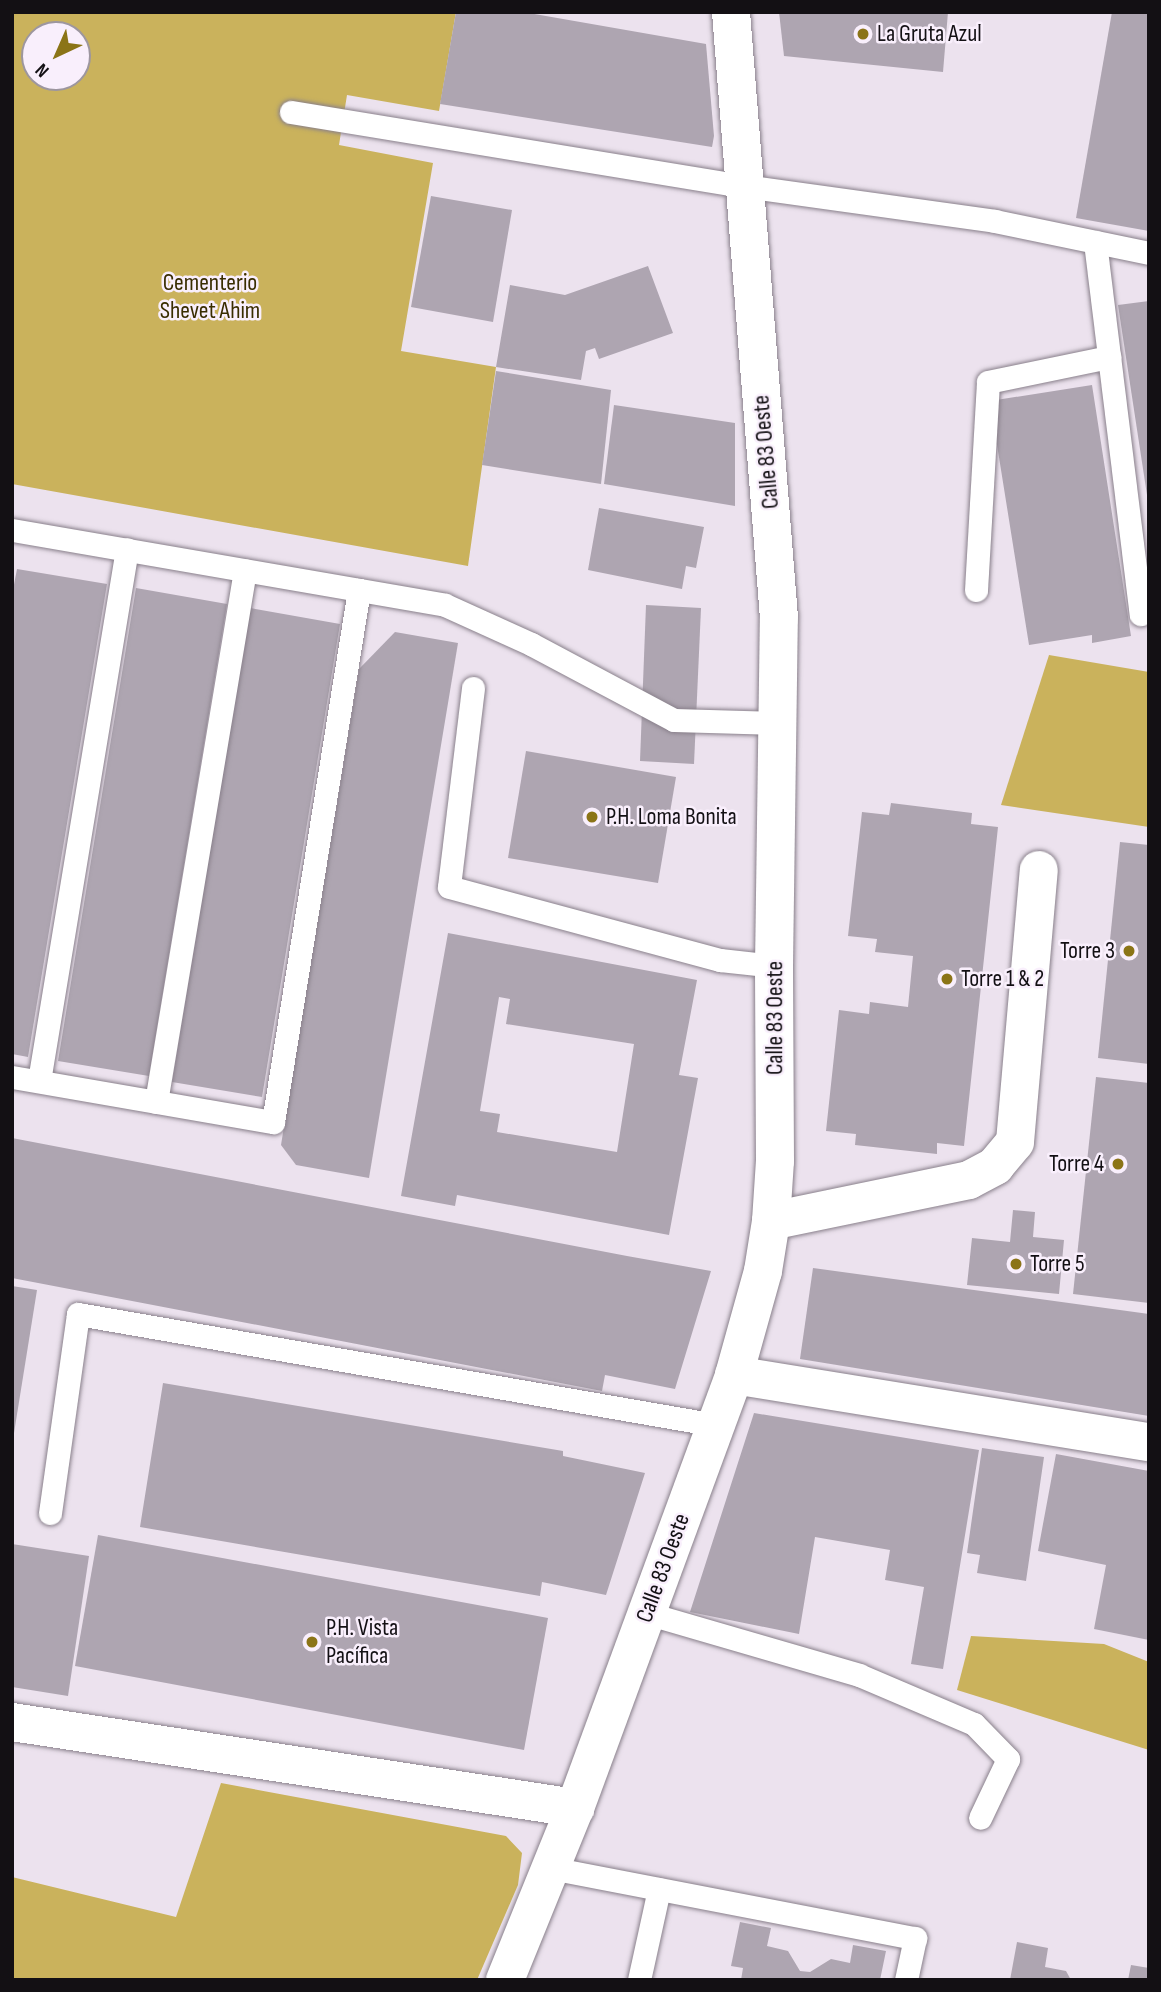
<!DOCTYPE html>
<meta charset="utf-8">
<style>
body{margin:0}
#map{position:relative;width:1161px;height:1992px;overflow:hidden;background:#ece2ee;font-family:"Sofia Sans Condensed",sans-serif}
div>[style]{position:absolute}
.green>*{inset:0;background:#cab25c}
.building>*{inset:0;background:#aea5b1}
.roads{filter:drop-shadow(0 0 2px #89808b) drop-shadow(0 0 2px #89808b)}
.service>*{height:23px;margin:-11.5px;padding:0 11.5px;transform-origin:11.5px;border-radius:11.5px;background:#fff}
.minor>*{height:38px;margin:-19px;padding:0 19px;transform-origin:19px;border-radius:19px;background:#fff}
.tertiary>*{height:38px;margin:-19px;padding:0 19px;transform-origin:19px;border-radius:19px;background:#fff}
.dots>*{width:19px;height:19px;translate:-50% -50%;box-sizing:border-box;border:4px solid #f9effc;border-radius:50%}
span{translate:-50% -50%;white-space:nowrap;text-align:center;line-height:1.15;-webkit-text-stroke:5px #f9effc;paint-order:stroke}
.poi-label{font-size:24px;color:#131014}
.left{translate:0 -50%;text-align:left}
.right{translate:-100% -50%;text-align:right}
.park-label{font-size:24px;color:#392d00}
.street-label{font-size:24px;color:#131014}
.frame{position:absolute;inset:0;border:14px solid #131014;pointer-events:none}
.north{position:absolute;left:21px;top:21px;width:70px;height:70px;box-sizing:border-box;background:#f9effc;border:2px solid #9d969f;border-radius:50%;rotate:224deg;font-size:19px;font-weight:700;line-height:28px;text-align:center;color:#131014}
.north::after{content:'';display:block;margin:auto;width:24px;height:32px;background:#8b7417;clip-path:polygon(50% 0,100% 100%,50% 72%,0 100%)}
</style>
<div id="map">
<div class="green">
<div style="clip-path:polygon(evenodd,12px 12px,456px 12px,439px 111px,347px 95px,339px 145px,433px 163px,401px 351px,496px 367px,468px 566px,12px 484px,12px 12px,35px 35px,77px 35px,77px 77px,35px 77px,35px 35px)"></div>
<div style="clip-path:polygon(1049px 655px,1149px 672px,1149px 827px,1001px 805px)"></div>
<div style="clip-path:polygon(971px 1636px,1104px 1644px,1149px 1662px,1149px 1750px,957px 1690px)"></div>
<div style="clip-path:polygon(221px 1783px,506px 1836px,522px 1853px,518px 1885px,477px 1980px,12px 1980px,12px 1877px,176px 1917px)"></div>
</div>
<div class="building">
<div style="clip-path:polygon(456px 12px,523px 12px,706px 44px,714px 136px,712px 147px,440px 104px)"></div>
<div style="clip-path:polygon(779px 12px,948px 12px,943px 72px,784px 56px)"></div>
<div style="clip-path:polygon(1112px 12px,1149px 12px,1149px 231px,1076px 218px)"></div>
<div style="clip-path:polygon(431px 196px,512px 210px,493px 322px,411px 307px)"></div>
<div style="clip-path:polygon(648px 266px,673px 333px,599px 359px,595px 348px,586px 351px,581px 380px,496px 367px,510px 285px,565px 295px)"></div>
<div style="clip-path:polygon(1149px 301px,1149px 495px,1147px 495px,1118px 305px)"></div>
<div style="clip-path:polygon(496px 371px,611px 390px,601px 484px,482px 465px)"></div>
<div style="clip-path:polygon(1092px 385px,1131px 636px,1092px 643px,1092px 635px,1029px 645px,990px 401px)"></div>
<div style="clip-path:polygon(614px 405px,735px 423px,735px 506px,604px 484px)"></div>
<div style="clip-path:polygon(599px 508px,704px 527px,696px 568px,686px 566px,682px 589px,588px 570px)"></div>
<div style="clip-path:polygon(17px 569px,107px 584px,28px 1057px,12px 1054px,12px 595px)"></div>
<div style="clip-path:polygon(136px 588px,227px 604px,149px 1076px,58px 1061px)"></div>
<div style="clip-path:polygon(646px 605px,701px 608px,694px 764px,640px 761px)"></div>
<div style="clip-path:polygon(250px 608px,340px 624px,262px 1097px,172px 1082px)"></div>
<div style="clip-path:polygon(395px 632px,458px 643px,369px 1178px,296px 1165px,281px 1145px,359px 669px)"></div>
<div style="clip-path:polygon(526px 751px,676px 777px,658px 883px,508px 858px)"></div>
<div style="clip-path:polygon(891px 803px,972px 813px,971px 824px,998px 827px,964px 1146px,937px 1143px,937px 1154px,855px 1145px,856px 1134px,826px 1131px,839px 1010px,869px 1014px,870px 1002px,908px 1007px,913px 956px,875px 952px,877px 939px,848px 936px,862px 812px,889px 815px)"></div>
<div style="clip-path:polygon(1120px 842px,1149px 845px,1149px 1064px,1098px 1058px)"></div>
<div style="clip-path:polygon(evenodd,448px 933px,697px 980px,679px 1075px,698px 1078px,669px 1235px,457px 1195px,455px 1206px,401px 1196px,448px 933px,499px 997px,510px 999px,506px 1024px,634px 1044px,617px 1152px,497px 1132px,500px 1114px,480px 1111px,499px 997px)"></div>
<div style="clip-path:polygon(1096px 1077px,1149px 1083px,1149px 1303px,1073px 1294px)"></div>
<div style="clip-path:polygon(12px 1138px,627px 1256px,711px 1271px,675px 1389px,605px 1375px,602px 1391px,12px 1278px)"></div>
<div style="clip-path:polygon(1013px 1210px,1035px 1212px,1033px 1237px,1064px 1240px,1059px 1294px,967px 1285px,972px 1238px,1010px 1242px)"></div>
<div style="clip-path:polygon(813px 1268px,1149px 1314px,1149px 1416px,800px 1359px)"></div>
<div style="clip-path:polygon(12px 1286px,37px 1290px,14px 1433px,12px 1433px)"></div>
<div style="clip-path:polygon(163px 1383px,563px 1451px,563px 1456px,645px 1473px,606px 1595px,542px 1582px,540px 1596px,140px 1527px)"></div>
<div style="clip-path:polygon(754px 1413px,979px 1450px,943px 1669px,911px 1664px,924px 1587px,885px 1580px,890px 1550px,815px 1537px,799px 1634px,690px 1612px)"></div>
<div style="clip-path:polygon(982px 1448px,1044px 1457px,1026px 1581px,977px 1573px,980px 1555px,967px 1553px)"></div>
<div style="clip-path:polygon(1056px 1454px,1149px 1471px,1149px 1640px,1094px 1629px,1106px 1565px,1038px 1551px)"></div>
<div style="clip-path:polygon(98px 1535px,548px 1618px,524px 1750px,75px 1666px)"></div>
<div style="clip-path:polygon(12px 1544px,89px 1556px,68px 1696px,12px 1687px)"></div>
<div style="clip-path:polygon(740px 1922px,771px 1928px,767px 1946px,788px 1951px,800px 1971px,810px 1972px,831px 1959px,850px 1963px,853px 1945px,886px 1951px,880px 1980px,741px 1980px,743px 1968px,731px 1966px)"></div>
<div style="clip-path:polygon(1017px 1942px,1048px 1948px,1045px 1967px,1066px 1971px,1071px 1980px,1010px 1980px)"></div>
<div style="clip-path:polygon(1131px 1965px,1149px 1968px,1149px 1980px,1128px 1980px)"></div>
</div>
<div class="roads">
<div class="service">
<div style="left:291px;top:112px;width:459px;rotate:9.3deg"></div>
<div style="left:744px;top:186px;width:253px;rotate:7.9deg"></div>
<div style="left:995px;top:221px;width:157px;rotate:11.7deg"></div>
<div style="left:1095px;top:242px;width:375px;rotate:83deg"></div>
<div style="left:12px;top:530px;width:439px;rotate:9.8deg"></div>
<div style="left:445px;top:605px;width:94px;rotate:24.4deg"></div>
<div style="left:531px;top:644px;width:162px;rotate:28deg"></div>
<div style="left:674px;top:720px;width:104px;rotate:1.7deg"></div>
<div style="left:976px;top:590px;width:208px;rotate:-86.7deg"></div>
<div style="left:988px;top:382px;width:124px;rotate:-11.7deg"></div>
<div style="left:473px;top:688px;width:200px;rotate:96.9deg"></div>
<div style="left:449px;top:887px;width:281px;rotate:15.1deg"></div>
<div style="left:720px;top:960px;width:54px;rotate:6.3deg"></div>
<div style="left:12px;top:1077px;width:265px;rotate:9.8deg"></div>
<div style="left:273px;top:1122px;width:539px;rotate:-80.82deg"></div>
<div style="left:39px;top:1081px;width:539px;rotate:-80.61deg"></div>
<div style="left:156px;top:1102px;width:539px;rotate:-80.5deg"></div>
<div style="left:50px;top:1513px;width:201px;rotate:-82deg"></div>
<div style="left:78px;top:1314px;width:648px;rotate:9.87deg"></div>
<div style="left:646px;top:1613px;width:222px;rotate:16.2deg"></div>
<div style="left:859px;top:1675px;width:125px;rotate:23.1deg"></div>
<div style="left:974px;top:1724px;width:49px;rotate:45.8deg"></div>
<div style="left:1008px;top:1759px;width:65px;rotate:115.4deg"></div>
<div style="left:550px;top:1868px;width:372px;rotate:10.9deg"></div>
<div style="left:915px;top:1938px;width:43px;rotate:102.1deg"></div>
<div style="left:639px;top:1980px;width:93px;rotate:-77.6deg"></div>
</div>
<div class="minor">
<div style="left:771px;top:1221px;width:202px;rotate:-11.7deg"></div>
<div style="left:969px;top:1180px;width:30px;rotate:-28deg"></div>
<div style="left:995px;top:1166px;width:31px;rotate:-50deg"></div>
<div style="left:1015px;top:1142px;width:273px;rotate:-85deg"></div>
<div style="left:734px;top:1375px;width:420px;rotate:9.2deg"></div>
<div style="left:12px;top:1722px;width:570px;rotate:8.68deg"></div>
</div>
<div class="tertiary">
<div style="left:505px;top:1980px;width:186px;rotate:-67.9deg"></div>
<div style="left:575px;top:1808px;width:461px;rotate:-69.8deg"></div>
<div style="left:734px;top:1375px;width:108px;rotate:-74.4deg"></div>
<div style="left:763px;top:1271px;width:51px;rotate:-80.9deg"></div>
<div style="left:771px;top:1221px;width:60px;rotate:-86.2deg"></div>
<div style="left:775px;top:1161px;width:195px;rotate:-90.3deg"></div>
<div style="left:774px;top:966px;width:348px;rotate:-89.2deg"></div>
<div style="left:779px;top:618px;width:608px;rotate:-94.53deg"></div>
</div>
</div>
<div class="dots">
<div style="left:863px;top:34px;background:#8b7417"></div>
<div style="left:592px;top:817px;background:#8b7417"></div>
<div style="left:1129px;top:951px;background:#8b7417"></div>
<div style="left:947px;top:979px;background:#8b7417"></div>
<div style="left:1118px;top:1164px;background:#8b7417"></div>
<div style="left:1016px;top:1264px;background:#8b7417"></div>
<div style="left:312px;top:1642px;background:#8b7417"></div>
</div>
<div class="poi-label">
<span class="left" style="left:877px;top:34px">La Gruta Azul</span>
<span class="left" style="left:606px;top:817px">P.H. Loma Bonita</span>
<span class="right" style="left:1115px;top:951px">Torre 3</span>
<span class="left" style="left:961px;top:979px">Torre 1 &amp; 2</span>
<span class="right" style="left:1104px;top:1164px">Torre 4</span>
<span class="left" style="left:1030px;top:1264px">Torre 5</span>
<span class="left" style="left:326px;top:1642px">P.H. Vista<br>Pacífica</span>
</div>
<div class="park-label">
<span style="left:210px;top:297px">Cementerio<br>Shevet Ahim</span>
</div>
<div class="street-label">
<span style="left:766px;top:452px;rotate:-95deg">Calle 83 Oeste</span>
<span style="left:775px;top:1018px;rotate:-90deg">Calle 83 Oeste</span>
<span style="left:663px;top:1568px;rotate:-70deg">Calle 83 Oeste</span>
</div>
<div class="frame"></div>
<div class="north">N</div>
</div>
